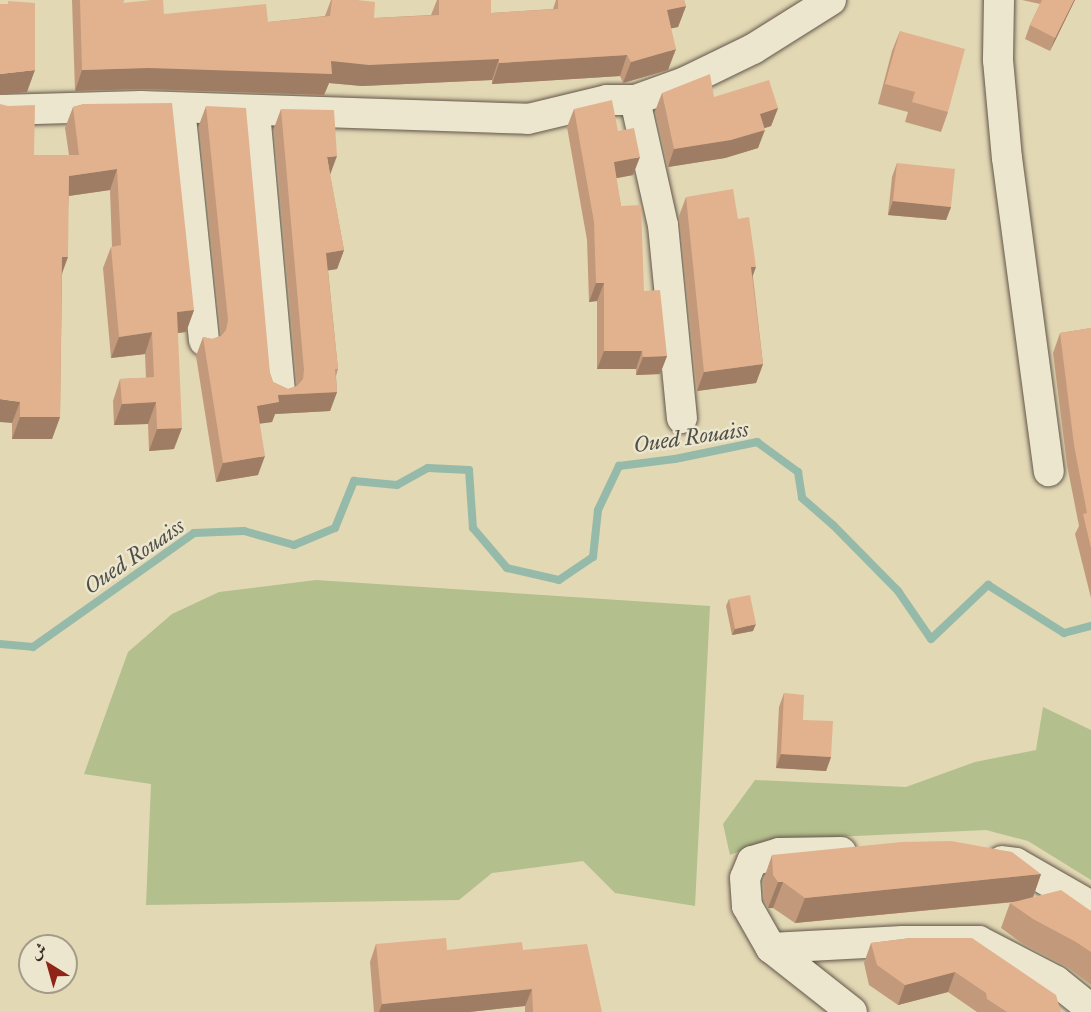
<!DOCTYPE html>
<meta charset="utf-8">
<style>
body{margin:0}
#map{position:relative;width:1091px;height:1012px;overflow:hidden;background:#e2d8b4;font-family:"IM FELL Great Primer",Amiri,serif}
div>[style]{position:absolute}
.green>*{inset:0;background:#b3bf8d}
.stream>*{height:8px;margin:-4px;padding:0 4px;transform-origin:4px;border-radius:4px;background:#95baa9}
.roads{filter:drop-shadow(0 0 2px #63564a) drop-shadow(0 0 2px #63564a)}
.minor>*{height:30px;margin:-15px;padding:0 15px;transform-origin:15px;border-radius:15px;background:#ece6ce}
.wall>*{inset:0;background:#c2997b}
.shaded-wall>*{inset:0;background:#9e7d64}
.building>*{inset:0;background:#e2b28f}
span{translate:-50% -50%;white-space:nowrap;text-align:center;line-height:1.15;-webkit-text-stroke:5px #ece6ce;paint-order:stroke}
.water-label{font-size:22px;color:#504f47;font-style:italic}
.north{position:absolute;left:18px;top:934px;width:60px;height:60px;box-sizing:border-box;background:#ece6ce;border:2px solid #a49b8b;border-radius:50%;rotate:323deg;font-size:16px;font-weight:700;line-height:24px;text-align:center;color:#392b26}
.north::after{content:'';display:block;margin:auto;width:21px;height:27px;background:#8f2418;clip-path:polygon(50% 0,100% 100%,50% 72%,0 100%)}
</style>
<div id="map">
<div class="green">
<div style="clip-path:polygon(316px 580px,710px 606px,695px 906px,615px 893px,583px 861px,492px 873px,459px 900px,146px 905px,151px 784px,84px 774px,128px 652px,172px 614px,219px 592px)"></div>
<div style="clip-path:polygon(1043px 707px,1091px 730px,1091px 880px,1028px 841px,986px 830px,768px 840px,730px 855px,723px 824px,755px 780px,906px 787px,975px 762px,1036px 750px)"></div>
</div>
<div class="stream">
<div style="left:0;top:644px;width:33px;rotate:5deg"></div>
<div style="left:33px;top:647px;width:197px;rotate:-35.3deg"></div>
<div style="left:194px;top:533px;width:50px;rotate:-2.3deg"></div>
<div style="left:244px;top:531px;width:52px;rotate:15.6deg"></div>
<div style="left:294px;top:545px;width:44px;rotate:-22.5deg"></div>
<div style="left:335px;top:528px;width:51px;rotate:-68deg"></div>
<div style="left:354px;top:481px;width:43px;rotate:5.3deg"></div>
<div style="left:397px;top:485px;width:35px;rotate:-29deg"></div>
<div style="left:428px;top:468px;width:41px;rotate:2.8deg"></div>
<div style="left:469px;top:470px;width:58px;rotate:86.1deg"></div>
<div style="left:473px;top:528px;width:52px;rotate:49.6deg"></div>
<div style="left:507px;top:568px;width:53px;rotate:13deg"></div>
<div style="left:559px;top:580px;width:41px;rotate:-34.1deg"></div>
<div style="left:593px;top:557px;width:47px;rotate:-83.9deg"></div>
<div style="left:598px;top:510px;width:49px;rotate:-64.5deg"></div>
<div style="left:619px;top:466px;width:56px;rotate:-7.1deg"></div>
<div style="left:675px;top:459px;width:84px;rotate:-11.7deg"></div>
<div style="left:757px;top:442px;width:51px;rotate:36.2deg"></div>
<div style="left:798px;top:472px;width:26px;rotate:81deg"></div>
<div style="left:802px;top:498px;width:41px;rotate:41.1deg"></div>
<div style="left:833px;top:525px;width:93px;rotate:45.4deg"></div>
<div style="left:898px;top:591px;width:58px;rotate:55.5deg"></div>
<div style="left:931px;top:639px;width:79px;rotate:-43.5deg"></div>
<div style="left:988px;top:585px;width:90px;rotate:32.3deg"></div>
<div style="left:1064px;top:633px;width:28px;rotate:-15deg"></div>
</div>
<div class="roads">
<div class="minor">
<div style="left:999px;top:0;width:60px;rotate:91deg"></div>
<div style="left:998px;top:60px;width:98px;rotate:84.8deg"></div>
<div style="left:1007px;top:158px;width:316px;rotate:82.4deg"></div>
<div style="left:635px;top:100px;width:128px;rotate:77.4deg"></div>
<div style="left:663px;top:225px;width:194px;rotate:84.4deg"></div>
<div style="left:180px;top:108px;width:234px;rotate:84.1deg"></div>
<div style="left:0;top:110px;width:141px;rotate:-1.6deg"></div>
<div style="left:141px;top:106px;width:387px;rotate:1.9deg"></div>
<div style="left:528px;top:119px;width:81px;rotate:-13.5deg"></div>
<div style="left:607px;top:100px;width:28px"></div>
<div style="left:635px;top:100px;width:53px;rotate:-19.8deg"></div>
<div style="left:685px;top:82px;width:76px;rotate:-25.9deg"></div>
<div style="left:753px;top:49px;width:92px;rotate:-32.1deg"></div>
<div style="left:255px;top:112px;width:280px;rotate:84.9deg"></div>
<div style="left:841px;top:852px;width:62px;rotate:179.1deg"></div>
<div style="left:779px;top:853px;width:28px;rotate:163deg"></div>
<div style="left:752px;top:861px;width:18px;rotate:112deg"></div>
<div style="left:745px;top:878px;width:28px;rotate:86deg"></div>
<div style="left:747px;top:906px;width:48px;rotate:60.3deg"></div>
<div style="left:771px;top:948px;width:103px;rotate:38.3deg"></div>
<div style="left:1002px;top:861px;width:14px;rotate:8deg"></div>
<div style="left:1016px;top:863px;width:86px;rotate:29.8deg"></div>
<div style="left:771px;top:948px;width:132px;rotate:-3deg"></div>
<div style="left:903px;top:941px;width:76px"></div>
<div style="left:979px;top:941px;width:87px;rotate:27.5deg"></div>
<div style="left:1056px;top:981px;width:45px;rotate:38.7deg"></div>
</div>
</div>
<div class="wall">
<div style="clip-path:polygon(72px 0,124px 0,123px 3px,164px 14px,268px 22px,325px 16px,331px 0,357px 0,374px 18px,431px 15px,437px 0,491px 0,491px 13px,553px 9px,556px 0,684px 0,686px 6px,678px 27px,671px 28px,668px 70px,623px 83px,620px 76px,492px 84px,492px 80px,362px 86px,329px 83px,324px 95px,142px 89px,75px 91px)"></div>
<div style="clip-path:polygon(1022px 0,1075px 0,1050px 51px,1025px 39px,1030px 25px,1040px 4px)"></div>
<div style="clip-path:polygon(900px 31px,948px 112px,941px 132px,905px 122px,908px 112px,878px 104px,892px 51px)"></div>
<div style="clip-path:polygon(662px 93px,778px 108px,771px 126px,764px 128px,758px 148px,725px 158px,668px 167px,655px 111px)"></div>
<div style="clip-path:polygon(84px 104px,194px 310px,186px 332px,178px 333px,174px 449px,149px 451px,148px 424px,114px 425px,113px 401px,120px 379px,146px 378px,145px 354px,111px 358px,103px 268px,111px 247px,112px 247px,110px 190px,69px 196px,62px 276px,60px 417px,52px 439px,12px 439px,12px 423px,34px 155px,69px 155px,65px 128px,73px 107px)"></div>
<div style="clip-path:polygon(206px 106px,270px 373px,273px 382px,288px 389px,297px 386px,274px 128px,281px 109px,330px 175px,344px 250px,337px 269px,328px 270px,338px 369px,336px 376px,337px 392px,330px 411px,275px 414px,272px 422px,260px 423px,258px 475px,216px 482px,196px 356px,203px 337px,212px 339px,221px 336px,199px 125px)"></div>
<div style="clip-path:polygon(574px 109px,618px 131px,633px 175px,616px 178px,621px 206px,644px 291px,667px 356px,660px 374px,636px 375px,636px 369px,597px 369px,597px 301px,589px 302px,587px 240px,567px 127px)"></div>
<div style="clip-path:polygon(897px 163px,951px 207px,946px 220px,888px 215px,892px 177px)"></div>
<div style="clip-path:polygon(686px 197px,738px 219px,753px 277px,763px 364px,756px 383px,697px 391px,679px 216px)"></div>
<div style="clip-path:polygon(1091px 328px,1091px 598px,1075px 534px,1079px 526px,1067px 465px,1053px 353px,1060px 333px)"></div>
<div style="clip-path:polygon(729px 599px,753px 631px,732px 635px,726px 606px)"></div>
<div style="clip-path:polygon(784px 693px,803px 720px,831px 757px,826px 771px,776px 768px,779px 707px)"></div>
<div style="clip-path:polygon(772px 855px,1041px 874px,1033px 897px,1091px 911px,1091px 985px,1067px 967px,1023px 944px,1001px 928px,1010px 903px,1015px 902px,795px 923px,773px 908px,768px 908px,764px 901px,763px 881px)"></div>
<div style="clip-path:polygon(911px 938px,1061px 1012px,977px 1012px,948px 992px,898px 1005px,869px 985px,864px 963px,871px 943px)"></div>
<div style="clip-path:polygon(376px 944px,447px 950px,523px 950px,602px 1012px,525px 1012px,525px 1006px,469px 1012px,374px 1012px,370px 962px)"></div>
</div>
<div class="shaded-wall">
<div style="clip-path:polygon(1074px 0,1075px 0,1073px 4px,1050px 51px,1055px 38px)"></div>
<div style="clip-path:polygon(686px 6px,678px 27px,659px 31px,667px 10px)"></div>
<div style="clip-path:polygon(676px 49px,668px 70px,623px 83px,631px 62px)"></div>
<div style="clip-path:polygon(627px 55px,620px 76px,492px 84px,499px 63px)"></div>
<div style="clip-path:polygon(499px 59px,492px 80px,362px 86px,329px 83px,324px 95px,142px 89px,75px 91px,82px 70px,331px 61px)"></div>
<div style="clip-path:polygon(35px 70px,27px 92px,0 95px,0 74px)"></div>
<div style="clip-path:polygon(778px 108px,771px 126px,753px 132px,760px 114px)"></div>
<div style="clip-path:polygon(765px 130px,758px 148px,725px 158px,668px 167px,674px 149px)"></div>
<div style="clip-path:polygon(337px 156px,330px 175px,327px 157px)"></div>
<div style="clip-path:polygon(640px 157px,633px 175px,607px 180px,614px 162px)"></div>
<div style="clip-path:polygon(117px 169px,110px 190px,61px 197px,69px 176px)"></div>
<div style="clip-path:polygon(893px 201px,951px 207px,946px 220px,888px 215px)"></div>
<div style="clip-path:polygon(344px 250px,337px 269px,319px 272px,326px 253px)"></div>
<div style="clip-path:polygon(62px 257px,68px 257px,60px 279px)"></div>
<div style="clip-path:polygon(751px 267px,756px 267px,749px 286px)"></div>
<div style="clip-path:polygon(596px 283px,604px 283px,597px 301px,589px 302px)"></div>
<div style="clip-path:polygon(194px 310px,186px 332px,169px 334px,177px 312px)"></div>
<div style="clip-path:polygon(152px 332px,145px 354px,111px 358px,119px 337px)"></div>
<div style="clip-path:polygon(604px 351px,642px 351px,636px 369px,597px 369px)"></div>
<div style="clip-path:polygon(667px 356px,660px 374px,636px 375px,643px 357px)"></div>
<div style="clip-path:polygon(763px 364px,756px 383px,697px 391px,704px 372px)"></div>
<div style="clip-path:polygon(337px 392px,330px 411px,275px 414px,272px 422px,251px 425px,257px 406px,278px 395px)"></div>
<div style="clip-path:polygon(0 399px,20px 402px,12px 423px,0 422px)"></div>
<div style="clip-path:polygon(156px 402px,148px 424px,114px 425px,122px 404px)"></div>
<div style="clip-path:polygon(20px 417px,60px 417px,52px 439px,12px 439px)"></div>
<div style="clip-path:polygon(182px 428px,174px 449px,149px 451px,157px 429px)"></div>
<div style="clip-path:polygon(265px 456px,258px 475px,216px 482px,223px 463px)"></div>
<div style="clip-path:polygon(756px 624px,753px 631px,732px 635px,735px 629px)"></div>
<div style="clip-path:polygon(781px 754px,831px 757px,826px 771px,776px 768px)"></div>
<div style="clip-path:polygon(1041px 874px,1032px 900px,795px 923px,805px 898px)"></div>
<div style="clip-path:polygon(778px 882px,783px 882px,773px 908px,768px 908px)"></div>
<div style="clip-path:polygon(955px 972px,948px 992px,898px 1005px,905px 985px)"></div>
<div style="clip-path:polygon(532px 989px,525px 1006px,469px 1012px,379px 1012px,382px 1004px)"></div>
</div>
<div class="building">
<div style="clip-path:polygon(80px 0,124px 0,123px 3px,151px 0,163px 0,164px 14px,266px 4px,268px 22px,330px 16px,332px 0,357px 0,375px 2px,374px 18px,439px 15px,439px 0,491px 0,491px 13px,558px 9px,558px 0,684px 0,686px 6px,667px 10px,676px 49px,631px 62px,627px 55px,499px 63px,499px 59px,369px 65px,331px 61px,332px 74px,149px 68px,82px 70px)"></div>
<div style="clip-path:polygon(1042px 0,1074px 0,1055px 38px,1030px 25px)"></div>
<div style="clip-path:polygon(8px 1px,35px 3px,35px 70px,0 74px,0 4px,8px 4px)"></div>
<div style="clip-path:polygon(900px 31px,965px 49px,948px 112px,912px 102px,915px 92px,885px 84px)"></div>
<div style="clip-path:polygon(710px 74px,714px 97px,769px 80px,778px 108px,760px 114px,765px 130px,731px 140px,674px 149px,662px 93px)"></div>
<div style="clip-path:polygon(612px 100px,618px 131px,634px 128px,640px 157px,614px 162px,621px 206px,641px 205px,644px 291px,660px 290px,667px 356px,643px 357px,642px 351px,604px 351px,604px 283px,596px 283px,594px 222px,574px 109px)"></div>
<div style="clip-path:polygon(172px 103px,194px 310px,177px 312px,182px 428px,157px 429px,156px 402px,122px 404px,120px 379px,154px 377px,152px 332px,119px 337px,111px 247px,121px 245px,117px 169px,69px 176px,68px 257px,62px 257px,60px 417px,20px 417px,20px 402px,0 399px,0 104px,8px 106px,35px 105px,34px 155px,79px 155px,73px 107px,84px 104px)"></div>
<div style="clip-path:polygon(206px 106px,246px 108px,270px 373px,273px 382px,288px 389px,297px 386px,303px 379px,304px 370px,281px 109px,334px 110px,337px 156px,327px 157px,344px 250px,326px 253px,338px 369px,335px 369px,337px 392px,278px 395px,279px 402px,257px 406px,265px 456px,223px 463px,203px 337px,212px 339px,221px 336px,226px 330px,228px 320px)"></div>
<div style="clip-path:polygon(897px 163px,955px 169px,951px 207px,893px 201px)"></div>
<div style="clip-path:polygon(733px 189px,738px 219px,749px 217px,756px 267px,751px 267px,763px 364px,704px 372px,686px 197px)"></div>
<div style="clip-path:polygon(1091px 328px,1091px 548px,1083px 514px,1087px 513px,1074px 445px,1060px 333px)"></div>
<div style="clip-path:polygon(750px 595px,756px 624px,735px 629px,729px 599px)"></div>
<div style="clip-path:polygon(784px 693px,804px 695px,803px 720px,833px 721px,831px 757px,781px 754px)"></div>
<div style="clip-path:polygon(951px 841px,1012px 852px,1041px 874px,805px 898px,783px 882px,778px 882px,773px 875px,772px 855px,902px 842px)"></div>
<div style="clip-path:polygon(1061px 890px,1091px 911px,1091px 952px,1076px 942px,1033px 919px,1010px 903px)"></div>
<div style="clip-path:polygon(446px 938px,447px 950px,522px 942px,523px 950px,587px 944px,602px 1012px,533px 1012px,532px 989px,382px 1004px,376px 944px)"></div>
<div style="clip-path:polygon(911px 938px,972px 938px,1056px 995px,1061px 1012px,1007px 1012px,987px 999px,986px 993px,955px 972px,905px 985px,877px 965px,871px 943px)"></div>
</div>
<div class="water-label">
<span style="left:691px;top:437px;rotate:-8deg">Oued Rouaiss</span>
<span style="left:134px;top:556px;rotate:-34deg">Oued Rouaiss</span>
</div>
<div class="north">ش</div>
</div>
